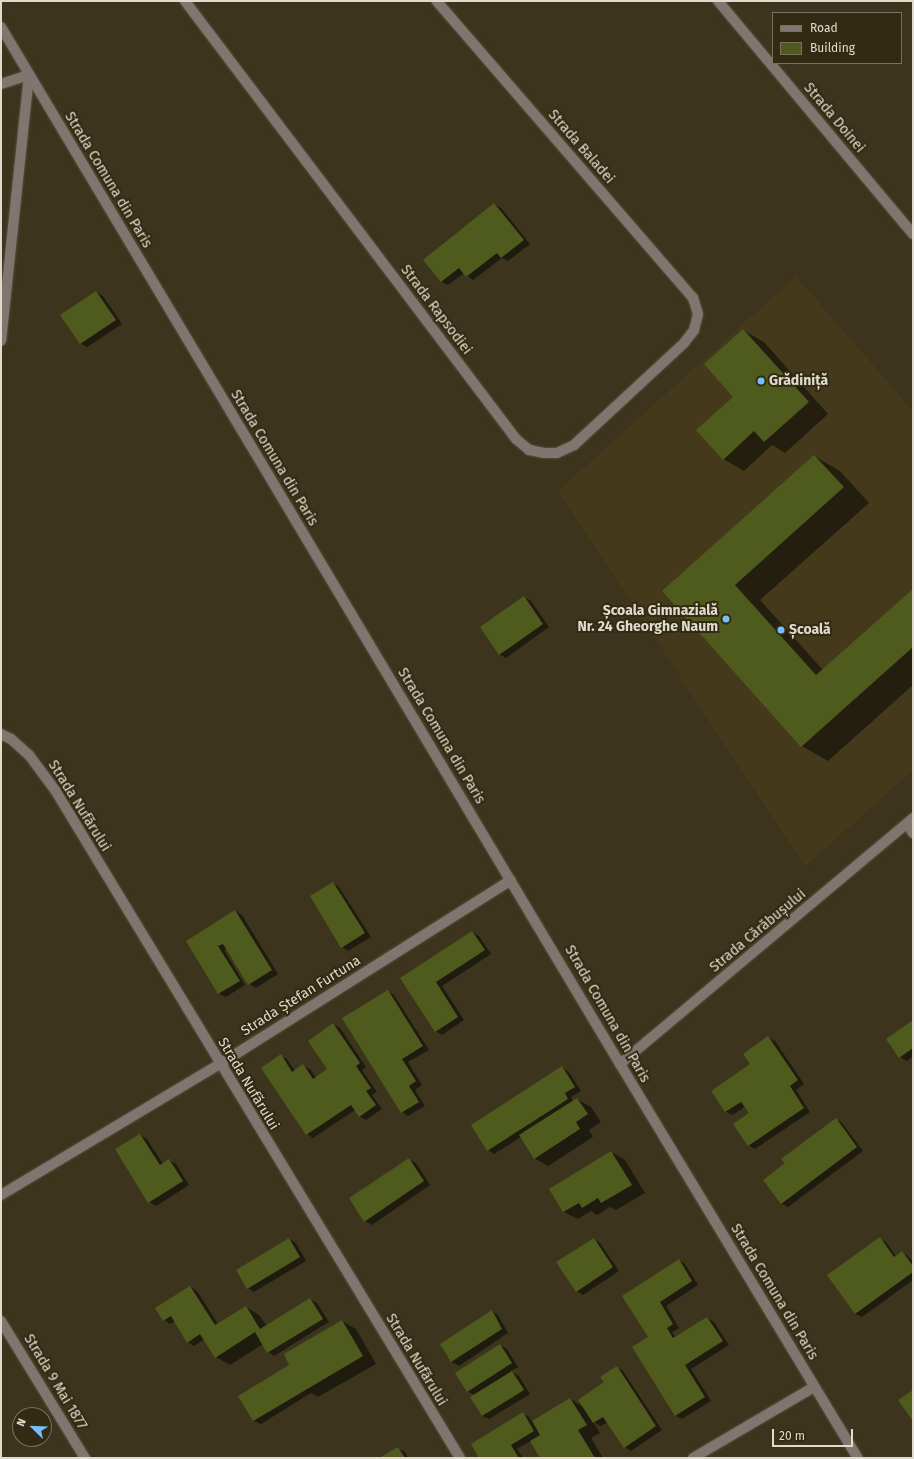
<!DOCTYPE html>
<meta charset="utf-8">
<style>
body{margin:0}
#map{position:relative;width:914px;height:1459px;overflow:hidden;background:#3c341d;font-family:"Fira Sans",sans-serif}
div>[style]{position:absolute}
.built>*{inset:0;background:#44391b}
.shadow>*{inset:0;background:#0007}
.building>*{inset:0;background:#4f5b1d}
.roads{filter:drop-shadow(0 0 1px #5a523d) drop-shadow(0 0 1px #5a523d)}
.minor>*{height:10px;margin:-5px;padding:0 5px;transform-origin:5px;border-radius:5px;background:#80766f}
.dots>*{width:11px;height:11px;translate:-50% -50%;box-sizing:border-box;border:2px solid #322a13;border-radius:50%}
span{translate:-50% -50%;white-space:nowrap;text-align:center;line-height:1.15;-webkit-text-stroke:4px #322a13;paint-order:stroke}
.street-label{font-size:14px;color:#e0dbcd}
.poi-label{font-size:14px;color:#e0dbcd;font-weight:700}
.left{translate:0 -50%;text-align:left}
.right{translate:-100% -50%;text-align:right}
.frame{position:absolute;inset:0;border:2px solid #e0dbcd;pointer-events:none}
.legend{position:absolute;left:772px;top:12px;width:130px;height:52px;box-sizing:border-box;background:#322a13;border:1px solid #78715d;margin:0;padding:5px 7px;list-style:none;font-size:12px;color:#e0dbcd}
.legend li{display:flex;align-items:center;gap:8px;height:20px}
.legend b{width:20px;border:1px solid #78715d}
.north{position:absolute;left:12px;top:1407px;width:40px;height:40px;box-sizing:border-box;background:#322a13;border:1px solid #78715d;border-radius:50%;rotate:293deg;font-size:11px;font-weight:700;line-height:16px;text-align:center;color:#e0dbcd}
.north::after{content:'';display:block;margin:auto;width:14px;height:18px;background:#78bff8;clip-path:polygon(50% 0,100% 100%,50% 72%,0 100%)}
.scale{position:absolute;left:772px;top:1429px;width:81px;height:18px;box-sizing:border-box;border:2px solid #e0dbcd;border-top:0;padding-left:5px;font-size:12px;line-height:14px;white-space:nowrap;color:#e0dbcd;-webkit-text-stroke:3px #322a13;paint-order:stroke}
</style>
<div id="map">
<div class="built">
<div style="clip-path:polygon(796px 276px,913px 411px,913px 770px,805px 867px,558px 491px)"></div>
</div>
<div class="shadow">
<div style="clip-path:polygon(494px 204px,501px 208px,530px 244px,508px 261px,502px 258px,473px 280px,464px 273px,448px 285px,442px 282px,424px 260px)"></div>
<div style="clip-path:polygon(96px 292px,103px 296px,122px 324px,87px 347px,81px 344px,61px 315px)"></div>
<div style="clip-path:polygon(743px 330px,764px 342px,828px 414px,785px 453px,772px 445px,744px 471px,723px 459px,735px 397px)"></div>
<div style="clip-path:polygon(814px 456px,840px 471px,869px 503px,760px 600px,823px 670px,913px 590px,913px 685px,828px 761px,802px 746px,663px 591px)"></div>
<div style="clip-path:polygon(524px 597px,531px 601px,549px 627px,506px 658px,499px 654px)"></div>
<div style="clip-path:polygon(333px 883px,339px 887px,371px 937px,348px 951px,342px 947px)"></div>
<div style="clip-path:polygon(236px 911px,242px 915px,278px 974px,256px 988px,249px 984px,227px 949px,224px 950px,245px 985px,226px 997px,219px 994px,187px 942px)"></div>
<div style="clip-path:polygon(472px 932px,479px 936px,491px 954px,442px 986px,464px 1020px,442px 1035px,435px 1031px,402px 978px)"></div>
<div style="clip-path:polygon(388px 991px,394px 995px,429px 1050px,408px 1062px,422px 1085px,415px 1090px,425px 1106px,408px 1116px,402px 1112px)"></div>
<div style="clip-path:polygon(913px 1021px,913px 1056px,907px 1061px,900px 1057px)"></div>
<div style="clip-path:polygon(333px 1024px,340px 1028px,366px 1067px,362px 1070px,377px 1092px,372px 1095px,382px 1109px,366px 1120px,359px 1116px,355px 1110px,313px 1138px,307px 1134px,281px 1056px,287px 1059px,295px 1071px,303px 1066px,310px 1069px,316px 1078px,328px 1070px)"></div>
<div style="clip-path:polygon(768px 1037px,775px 1041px,804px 1084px,796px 1090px,810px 1112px,755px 1149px,748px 1145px,751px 1114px,746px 1106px,733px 1115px,726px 1112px,712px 1091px,752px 1064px)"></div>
<div style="clip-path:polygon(562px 1068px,568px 1071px,581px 1091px,571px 1097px,573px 1101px,577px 1099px,591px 1107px,601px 1122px,589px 1130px,593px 1137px,548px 1166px,534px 1158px,521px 1137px,494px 1154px,488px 1150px)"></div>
<div style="clip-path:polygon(836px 1119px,842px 1123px,863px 1151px,788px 1207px,781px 1203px,786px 1164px)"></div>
<div style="clip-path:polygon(140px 1135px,147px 1139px,163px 1164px,169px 1160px,176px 1164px,189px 1185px,156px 1206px,149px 1202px)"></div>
<div style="clip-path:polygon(611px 1152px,625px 1160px,645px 1193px,616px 1210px,610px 1207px,597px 1215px,591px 1211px,578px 1219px,564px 1212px,550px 1189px)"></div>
<div style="clip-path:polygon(409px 1159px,416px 1163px,430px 1185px,372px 1225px,365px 1221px)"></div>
<div style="clip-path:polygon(289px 1239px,296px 1243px,306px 1261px,254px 1292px,248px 1288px)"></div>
<div style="clip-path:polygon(594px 1239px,600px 1243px,619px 1271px,583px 1295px,576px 1291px)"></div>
<div style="clip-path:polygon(880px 1239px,886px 1242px,896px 1256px,902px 1252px,908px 1256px,913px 1262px,913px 1280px,862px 1317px,855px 1314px)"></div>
<div style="clip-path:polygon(679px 1260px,685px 1264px,698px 1285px,666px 1306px,679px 1328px,672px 1332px,676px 1338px,707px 1318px,714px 1322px,729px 1345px,691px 1369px,711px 1401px,682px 1419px,676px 1416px,650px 1337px,623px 1296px)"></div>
<div style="clip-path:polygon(190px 1287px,197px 1291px,218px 1324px,246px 1307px,259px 1315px,267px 1326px,310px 1299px,317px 1303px,329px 1322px,274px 1356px,268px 1352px,263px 1344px,230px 1365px,216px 1357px,205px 1339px,194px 1346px,188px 1342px,175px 1321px,170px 1324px,164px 1320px)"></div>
<div style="clip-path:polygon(492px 1311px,498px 1315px,508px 1333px,459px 1366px,452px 1362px,441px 1345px)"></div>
<div style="clip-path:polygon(342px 1321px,356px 1329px,376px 1364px,318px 1397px,311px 1393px,261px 1424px,254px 1421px,239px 1396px,289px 1366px)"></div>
<div style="clip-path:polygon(500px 1345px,507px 1349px,518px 1367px,511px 1371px,519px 1376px,530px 1394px,489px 1419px,482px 1416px,475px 1395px,467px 1391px)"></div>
<div style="clip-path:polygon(617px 1367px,623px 1371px,662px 1430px,631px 1451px,625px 1447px,608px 1422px,601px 1426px,593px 1422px,600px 1433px,591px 1438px,603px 1458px,541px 1458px,531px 1441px,517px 1449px,523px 1458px,480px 1458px,523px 1414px,529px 1417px,532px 1422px,570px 1399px,584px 1407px)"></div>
<div style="clip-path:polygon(398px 1448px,405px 1452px,408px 1458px,381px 1458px)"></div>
</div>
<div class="building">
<div style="clip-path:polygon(494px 203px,524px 240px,501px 258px,497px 253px,466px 277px,459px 268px,441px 282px,423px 260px)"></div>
<div style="clip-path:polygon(96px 291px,116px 320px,80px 344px,60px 315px)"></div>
<div style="clip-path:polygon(743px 329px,809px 402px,764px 442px,754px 431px,723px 460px,696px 430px,733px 397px,704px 364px)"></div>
<div style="clip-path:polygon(814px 455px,844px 487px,735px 585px,816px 675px,913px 589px,913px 647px,801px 747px,662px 591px)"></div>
<div style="clip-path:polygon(524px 596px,543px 624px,499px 655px,480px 627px)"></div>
<div style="clip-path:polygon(333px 882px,365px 933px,341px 948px,310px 896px)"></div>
<div style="clip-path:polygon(235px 910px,272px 970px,248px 985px,223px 944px,218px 946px,240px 981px,218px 994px,186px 941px)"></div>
<div style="clip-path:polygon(472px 931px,485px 950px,436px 982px,458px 1017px,435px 1032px,400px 978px)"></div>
<div style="clip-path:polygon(388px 990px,423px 1046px,402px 1059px,416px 1081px,409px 1086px,419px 1102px,401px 1113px,342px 1018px)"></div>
<div style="clip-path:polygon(913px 1020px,913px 1048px,899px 1058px,886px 1039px)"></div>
<div style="clip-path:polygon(333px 1023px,360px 1063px,356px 1066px,371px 1088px,366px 1091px,376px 1105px,359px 1117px,351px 1105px,306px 1135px,261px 1068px,281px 1054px,292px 1072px,303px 1064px,313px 1079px,327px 1069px,308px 1041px)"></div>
<div style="clip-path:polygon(768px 1036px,798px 1080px,790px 1086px,804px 1108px,748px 1146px,733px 1124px,749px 1113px,741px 1102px,725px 1112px,711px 1091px,750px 1064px,743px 1054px)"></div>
<div style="clip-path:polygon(562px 1066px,575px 1087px,565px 1093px,568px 1099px,487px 1151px,471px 1125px)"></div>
<div style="clip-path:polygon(577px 1098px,588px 1114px,576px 1122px,580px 1129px,534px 1159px,519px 1135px)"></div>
<div style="clip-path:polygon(836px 1118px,857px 1147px,781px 1204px,763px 1180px,785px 1163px,781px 1159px)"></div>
<div style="clip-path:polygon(140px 1134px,160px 1165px,169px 1159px,183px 1181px,148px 1203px,115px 1149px)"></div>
<div style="clip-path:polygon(611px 1151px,632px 1185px,601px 1203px,598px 1198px,582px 1208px,579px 1203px,563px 1212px,549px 1189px)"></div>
<div style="clip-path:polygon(409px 1158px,424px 1181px,364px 1222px,349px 1198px)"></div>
<div style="clip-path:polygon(880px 1237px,894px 1257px,902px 1251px,913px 1266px,913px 1272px,855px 1314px,827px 1275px)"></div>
<div style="clip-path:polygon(289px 1238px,300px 1257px,247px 1289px,236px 1270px)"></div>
<div style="clip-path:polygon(594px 1238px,613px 1267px,576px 1292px,556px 1262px)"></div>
<div style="clip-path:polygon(679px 1259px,692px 1281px,660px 1302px,673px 1324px,667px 1328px,673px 1338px,707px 1317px,723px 1341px,685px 1365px,705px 1397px,675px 1416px,632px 1347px,648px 1337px,622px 1296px)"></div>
<div style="clip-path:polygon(190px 1286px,215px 1325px,246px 1306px,260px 1329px,310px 1298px,323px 1319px,267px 1353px,255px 1332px,215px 1358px,200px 1334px,187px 1343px,171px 1316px,163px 1321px,155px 1308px)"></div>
<div style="clip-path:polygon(492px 1310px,502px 1329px,451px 1362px,440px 1344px)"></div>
<div style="clip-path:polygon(342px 1320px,363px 1356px,253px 1421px,238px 1396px,289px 1365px,284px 1354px)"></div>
<div style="clip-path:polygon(500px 1344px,512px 1363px,467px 1392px,455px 1373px)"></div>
<div style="clip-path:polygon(617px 1366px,656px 1426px,624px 1448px,603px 1417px,593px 1423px,578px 1400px,604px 1382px,600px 1377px)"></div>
<div style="clip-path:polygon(512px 1371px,524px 1390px,482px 1416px,470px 1397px)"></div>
<div style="clip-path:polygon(913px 1390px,913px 1421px,898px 1400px)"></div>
<div style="clip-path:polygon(570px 1398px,587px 1425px,578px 1430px,595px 1458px,540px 1458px,530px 1441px,540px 1435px,532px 1421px)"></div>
<div style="clip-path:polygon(523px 1412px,534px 1431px,511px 1445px,519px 1458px,479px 1458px,471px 1444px)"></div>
<div style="clip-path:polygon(398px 1447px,405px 1458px,379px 1458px)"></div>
</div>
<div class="roads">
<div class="minor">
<div style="left:185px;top:1px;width:549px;rotate:52.92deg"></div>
<div style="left:516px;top:439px;width:17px;rotate:40deg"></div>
<div style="left:529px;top:450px;width:15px;rotate:11deg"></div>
<div style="left:544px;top:453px;width:13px"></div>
<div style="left:557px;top:453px;width:19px;rotate:-25deg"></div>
<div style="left:574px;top:445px;width:150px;rotate:-42.8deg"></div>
<div style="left:684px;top:343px;width:16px;rotate:-52deg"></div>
<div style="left:694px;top:330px;width:16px;rotate:-76deg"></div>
<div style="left:698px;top:314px;width:17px;rotate:-107deg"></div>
<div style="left:693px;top:298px;width:392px;rotate:-130.8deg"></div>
<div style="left:718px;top:1px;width:304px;rotate:50.1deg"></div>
<div style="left:1px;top:27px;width:1208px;rotate:59.17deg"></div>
<div style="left:620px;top:1064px;width:460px;rotate:58.9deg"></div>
<div style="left:1px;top:84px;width:29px;rotate:-18deg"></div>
<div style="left:29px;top:75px;width:267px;rotate:96deg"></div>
<div style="left:1px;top:734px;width:11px;rotate:27deg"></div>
<div style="left:11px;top:739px;width:24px;rotate:42deg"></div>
<div style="left:29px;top:755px;width:44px;rotate:53.4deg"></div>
<div style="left:55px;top:790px;width:781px;rotate:58.77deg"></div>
<div style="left:907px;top:824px;width:11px;rotate:56deg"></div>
<div style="left:620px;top:1064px;width:383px;rotate:-40deg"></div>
<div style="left:1px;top:1195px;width:255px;rotate:-30.9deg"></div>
<div style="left:220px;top:1064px;width:344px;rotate:-32.3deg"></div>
<div style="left:1px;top:1321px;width:161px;rotate:58.5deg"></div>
<div style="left:693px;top:1458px;width:140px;rotate:-30.4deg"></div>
</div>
</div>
<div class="dots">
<div style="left:761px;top:381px;background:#78bff8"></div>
<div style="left:726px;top:619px;background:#78bff8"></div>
<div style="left:781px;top:630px;background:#78bff8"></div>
</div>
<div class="street-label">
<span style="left:834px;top:118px;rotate:50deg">Strada Doinei</span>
<span style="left:581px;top:147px;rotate:49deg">Strada Baladei</span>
<span style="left:108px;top:180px;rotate:59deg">Strada Comuna din Paris</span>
<span style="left:436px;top:310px;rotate:53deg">Strada Rapsodiei</span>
<span style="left:274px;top:458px;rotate:59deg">Strada Comuna din Paris</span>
<span style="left:441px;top:736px;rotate:59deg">Strada Comuna din Paris</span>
<span style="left:79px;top:806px;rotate:58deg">Strada Nufărului</span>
<span style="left:758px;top:931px;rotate:-40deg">Strada Cărăbușului</span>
<span style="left:301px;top:996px;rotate:-32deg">Strada Ștefan Furtuna</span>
<span style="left:607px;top:1014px;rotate:60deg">Strada Comuna din Paris</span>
<span style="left:248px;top:1084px;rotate:59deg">Strada Nufărului</span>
<span style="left:774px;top:1292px;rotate:59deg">Strada Comuna din Paris</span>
<span style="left:416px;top:1360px;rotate:59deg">Strada Nufărului</span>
<span style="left:55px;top:1382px;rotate:59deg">Strada 9 Mai 1877</span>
</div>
<div class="poi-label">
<span class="left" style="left:769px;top:381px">Grădiniță</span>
<span class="right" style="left:718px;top:619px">Școala Gimnazială<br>Nr. 24 Gheorghe Naum</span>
<span class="left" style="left:789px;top:630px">Școală</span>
</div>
<div class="frame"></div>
<ul class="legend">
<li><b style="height:5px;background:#80766f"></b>Road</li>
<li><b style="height:11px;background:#4f5b1d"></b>Building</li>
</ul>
<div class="north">N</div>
<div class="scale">20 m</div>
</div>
